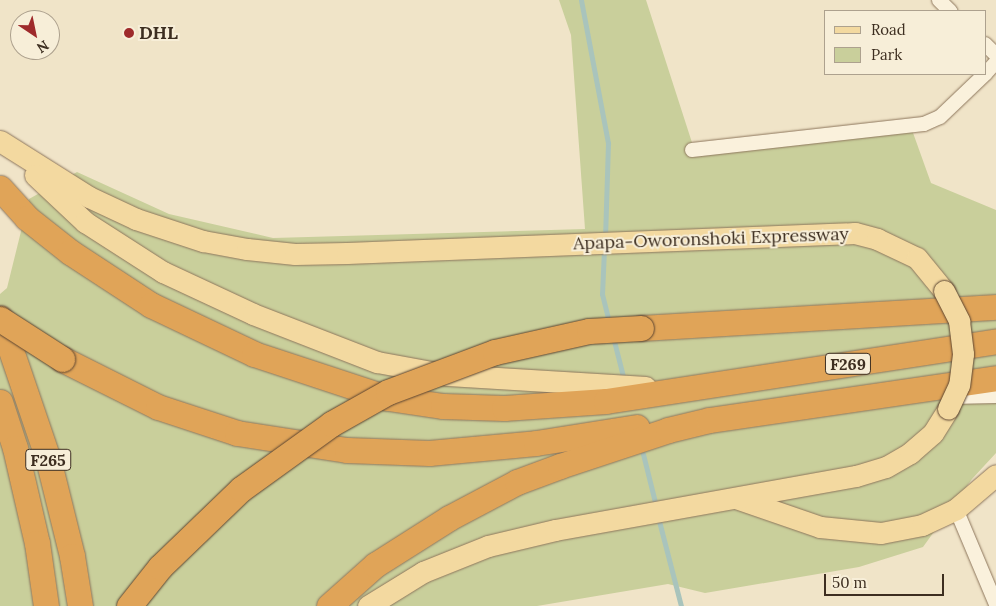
<!DOCTYPE html>
<style>
body{margin:0}
#map{position:relative;width:996px;height:606px;overflow:hidden;background:#f0e4c8;font-family:Lora,serif}
div>[style]{position:absolute}
.green>*{inset:0;background:#c9cf9b}
.stream>*{height:5px;margin:-2.5px;padding:0 2.5px;transform-origin:2.5px;border-radius:2.5px;background:#a9c4bc}
.roads{filter:drop-shadow(0 0 1px #8d765c) drop-shadow(0 0 1px #8d765c)}
.minor>*{height:14px;margin:-7px;padding:0 7px;transform-origin:7px;border-radius:7px;background:#faf1dc}
.secondary>*{height:19px;margin:-9.5px;padding:0 9.5px;transform-origin:9.5px;border-radius:9.5px;background:#faf1dc}
.primary>*{height:21px;margin:-10.5px;padding:0 10.5px;transform-origin:10.5px;border-radius:10.5px;background:#f3d9a0}
.motorway>*{height:25px;margin:-12.5px;padding:0 12.5px;transform-origin:12.5px;border-radius:12.5px;background:#e0a458}
.bridges{filter:drop-shadow(0 0 1px #5b4430) drop-shadow(0 0 1px #5b4430)}
.primary-bridge>*{height:21px;margin:-10.5px;padding:0 10.5px;transform-origin:10.5px;border-radius:10.5px;background:#f3d9a0}
.motorway-bridge>*{height:25px;margin:-12.5px;padding:0 12.5px;transform-origin:12.5px;border-radius:12.5px;background:#e0a458}
.dots>*{width:14px;height:14px;translate:-50% -50%;box-sizing:border-box;border:2px solid #f7eed8;border-radius:50%}
span{translate:-50% -50%;white-space:nowrap;text-align:center;line-height:1.15;-webkit-text-stroke:4px #f7eed8;paint-order:stroke}
.shield-label span{padding:1px 4px;background:#f7eed8;border:1px solid;border-radius:4px;-webkit-text-stroke-width:0}
.shield-label{font-size:16px;color:#3d2e20;font-weight:700}
.poi-label{font-size:18px;color:#3d2e20;font-weight:700}
.left{translate:0 -50%;text-align:left}
.street-label{font-size:18px;color:#3d2e20}
.legend{position:absolute;left:824px;top:10px;width:162px;height:65px;box-sizing:border-box;background:#f7eed8;border:1px solid #ada18e;margin:0;padding:6px 9px;list-style:none;font-size:15px;color:#3d2e20}
.legend li{display:flex;align-items:center;gap:10px;height:25px}
.legend b{width:25px;border:1px solid #ada18e}
.north{position:absolute;left:10px;top:10px;width:50px;height:50px;box-sizing:border-box;background:#f7eed8;border:1px solid #ada18e;border-radius:50%;rotate:146deg;font-size:14px;font-weight:700;line-height:20px;text-align:center;color:#3d2e20}
.north::after{content:'';display:block;margin:auto;width:18px;height:22px;background:#9e2a2b;clip-path:polygon(50% 0,100% 100%,50% 72%,0 100%)}
.scale{position:absolute;left:824px;top:574px;width:120px;height:22px;box-sizing:border-box;border:2px solid #3d2e20;border-top:0;padding-left:6px;font-size:15px;line-height:18px;white-space:nowrap;color:#3d2e20;-webkit-text-stroke:4px #f7eed8;paint-order:stroke}
</style>
<div id="map">
<div class="green">
<div style="clip-path:polygon(559px 0,646px 0,696px 155px,912px 130px,931px 183px,996px 210px,996px 453px,972px 479px,923px 547px,859px 567px,705px 593px,668px 584px,537px 606px,0 606px,0 294px,7px 288px,29px 199px,77px 172px,169px 214px,273px 238px,585px 229px,571px 35px)"></div>
</div>
<div class="stream">
<div style="left:581px;top:0;width:146px;rotate:79.3deg"></div>
<div style="left:608px;top:143px;width:95px;rotate:91.8deg"></div>
<div style="left:604px;top:249px;width:45px;rotate:92.5deg"></div>
<div style="left:602px;top:294px;width:29px;rotate:76deg"></div>
<div style="left:613px;top:337px;width:44px;rotate:75.7deg"></div>
<div style="left:641px;top:446px;width:62px;rotate:76deg"></div>
<div style="left:658px;top:517px;width:92px;rotate:75.5deg"></div>
</div>
<div class="roads">
<div class="minor">
<div style="left:939px;top:0;width:16px;rotate:45deg"></div>
<div style="left:985px;top:44px;width:16px;rotate:45deg"></div>
<div style="left:985px;top:74px;width:16px;rotate:-47deg"></div>
<div style="left:692px;top:150px;width:233px;rotate:-6.4deg"></div>
<div style="left:924px;top:124px;width:17px;rotate:-24deg"></div>
<div style="left:940px;top:117px;width:62px;rotate:-43.7deg"></div>
<div style="left:956px;top:509px;width:103px;rotate:67.2deg"></div>
</div>
<div class="secondary">
<div style="left:950px;top:394px;width:46px;rotate:-1.2deg"></div>
</div>
<div class="primary">
<div style="left:0;top:141px;width:105px;rotate:32.2deg"></div>
<div style="left:89px;top:197px;width:52px;rotate:25.1deg"></div>
<div style="left:136px;top:219px;width:71px;rotate:18.2deg"></div>
<div style="left:203px;top:241px;width:45px;rotate:10.3deg"></div>
<div style="left:247px;top:249px;width:48px;rotate:5.9deg"></div>
<div style="left:295px;top:254px;width:52px;rotate:-1.1deg"></div>
<div style="left:347px;top:253px;width:508px;rotate:-2.25deg"></div>
<div style="left:855px;top:233px;width:23px;rotate:15deg"></div>
<div style="left:877px;top:239px;width:44px;rotate:25.4deg"></div>
<div style="left:917px;top:258px;width:43px;rotate:50.7deg"></div>
<div style="left:35px;top:175px;width:69px;rotate:43.2deg"></div>
<div style="left:85px;top:222px;width:93px;rotate:32.7deg"></div>
<div style="left:163px;top:272px;width:99px;rotate:25deg"></div>
<div style="left:253px;top:314px;width:133px;rotate:21.2deg"></div>
<div style="left:377px;top:362px;width:72px;rotate:10.4deg"></div>
<div style="left:448px;top:375px;width:198px;rotate:3.5deg"></div>
<div style="left:736px;top:498px;width:89px;rotate:19deg"></div>
<div style="left:820px;top:527px;width:61px;rotate:5.6deg"></div>
<div style="left:881px;top:533px;width:42px;rotate:-11deg"></div>
<div style="left:922px;top:525px;width:38px;rotate:-25deg"></div>
<div style="left:956px;top:509px;width:52px;rotate:-40.4deg"></div>
<div style="left:368px;top:606px;width:65px;rotate:-31.7deg"></div>
<div style="left:423px;top:572px;width:70px;rotate:-21.8deg"></div>
<div style="left:488px;top:546px;width:69px;rotate:-13.4deg"></div>
<div style="left:555px;top:530px;width:306px;rotate:-10.2deg"></div>
<div style="left:856px;top:476px;width:31px;rotate:-17deg"></div>
<div style="left:886px;top:467px;width:28px;rotate:-30deg"></div>
<div style="left:910px;top:453px;width:30px;rotate:-41deg"></div>
<div style="left:933px;top:433px;width:28px;rotate:-58deg"></div>
</div>
<div class="motorway">
<div style="left:0;top:188px;width:40px;rotate:48deg"></div>
<div style="left:27px;top:218px;width:55px;rotate:38.3deg"></div>
<div style="left:70px;top:252px;width:97px;rotate:33.2deg"></div>
<div style="left:151px;top:305px;width:114px;rotate:25.4deg"></div>
<div style="left:254px;top:354px;width:141px;rotate:18.2deg"></div>
<div style="left:388px;top:398px;width:56px;rotate:8.3deg"></div>
<div style="left:443px;top:406px;width:61px;rotate:1.9deg"></div>
<div style="left:504px;top:408px;width:102px;rotate:-3.9deg"></div>
<div style="left:606px;top:401px;width:395px;rotate:-8.7deg"></div>
<div style="left:0;top:318px;width:149px;rotate:71.2deg"></div>
<div style="left:48px;top:459px;width:100px;rotate:76.1deg"></div>
<div style="left:72px;top:556px;width:51px;rotate:80.9deg"></div>
<div style="left:641px;top:328px;width:356px;rotate:-3.4deg"></div>
<div style="left:62px;top:359px;width:107px;rotate:26.6deg"></div>
<div style="left:158px;top:407px;width:83px;rotate:18.2deg"></div>
<div style="left:237px;top:433px;width:111px;rotate:8.8deg"></div>
<div style="left:347px;top:450px;width:82px;rotate:2.1deg"></div>
<div style="left:429px;top:453px;width:107px;rotate:-5.3deg"></div>
<div style="left:536px;top:443px;width:102px;rotate:-9deg"></div>
<div style="left:0;top:402px;width:48px;rotate:71.9deg"></div>
<div style="left:15px;top:448px;width:98px;rotate:77deg"></div>
<div style="left:37px;top:543px;width:64px;rotate:81.9deg"></div>
<div style="left:329px;top:606px;width:62px;rotate:-41.7deg"></div>
<div style="left:375px;top:565px;width:88px;rotate:-32.4deg"></div>
<div style="left:449px;top:518px;width:77px;rotate:-27.9deg"></div>
<div style="left:517px;top:482px;width:46px;rotate:-20.4deg"></div>
<div style="left:560px;top:466px;width:114px;rotate:-18.4deg"></div>
<div style="left:668px;top:430px;width:42px;rotate:-13.7deg"></div>
<div style="left:709px;top:420px;width:290px;rotate:-8.3deg"></div>
</div>
</div>
<div class="bridges">
<div class="primary-bridge">
<div style="left:944px;top:291px;width:34px;rotate:63deg"></div>
<div style="left:959px;top:321px;width:33px;rotate:83deg"></div>
<div style="left:963px;top:354px;width:31px;rotate:97deg"></div>
<div style="left:959px;top:385px;width:26px;rotate:115deg"></div>
</div>
<div class="motorway-bridge">
<div style="left:0;top:319px;width:74px;rotate:32.8deg"></div>
<div style="left:129px;top:606px;width:50px;rotate:-51.5deg"></div>
<div style="left:160px;top:567px;width:112px;rotate:-43.9deg"></div>
<div style="left:241px;top:489px;width:111px;rotate:-35.8deg"></div>
<div style="left:331px;top:424px;width:65px;rotate:-29.3deg"></div>
<div style="left:388px;top:392px;width:114px;rotate:-20.5deg"></div>
<div style="left:495px;top:352px;width:96px;rotate:-12.6deg"></div>
<div style="left:589px;top:331px;width:52px;rotate:-3.3deg"></div>
</div>
</div>
<div class="dots">
<div style="left:129px;top:33px;background:#9e2a2b"></div>
</div>
<div class="shield-label">
<span style="left:848px;top:364px">F269</span>
<span style="left:48px;top:460px">F265</span>
</div>
<div class="poi-label">
<span class="left" style="left:139px;top:33px">DHL</span>
</div>
<div class="street-label">
<span style="left:711px;top:239px;rotate:-2deg">Apapa-Oworonshoki Expressway</span>
</div>
<ul class="legend">
<li><b style="height:6px;background:#f3d9a0"></b>Road</li>
<li><b style="height:14px;background:#c9cf9b"></b>Park</li>
</ul>
<div class="north">N</div>
<div class="scale">50 m</div>
</div>
